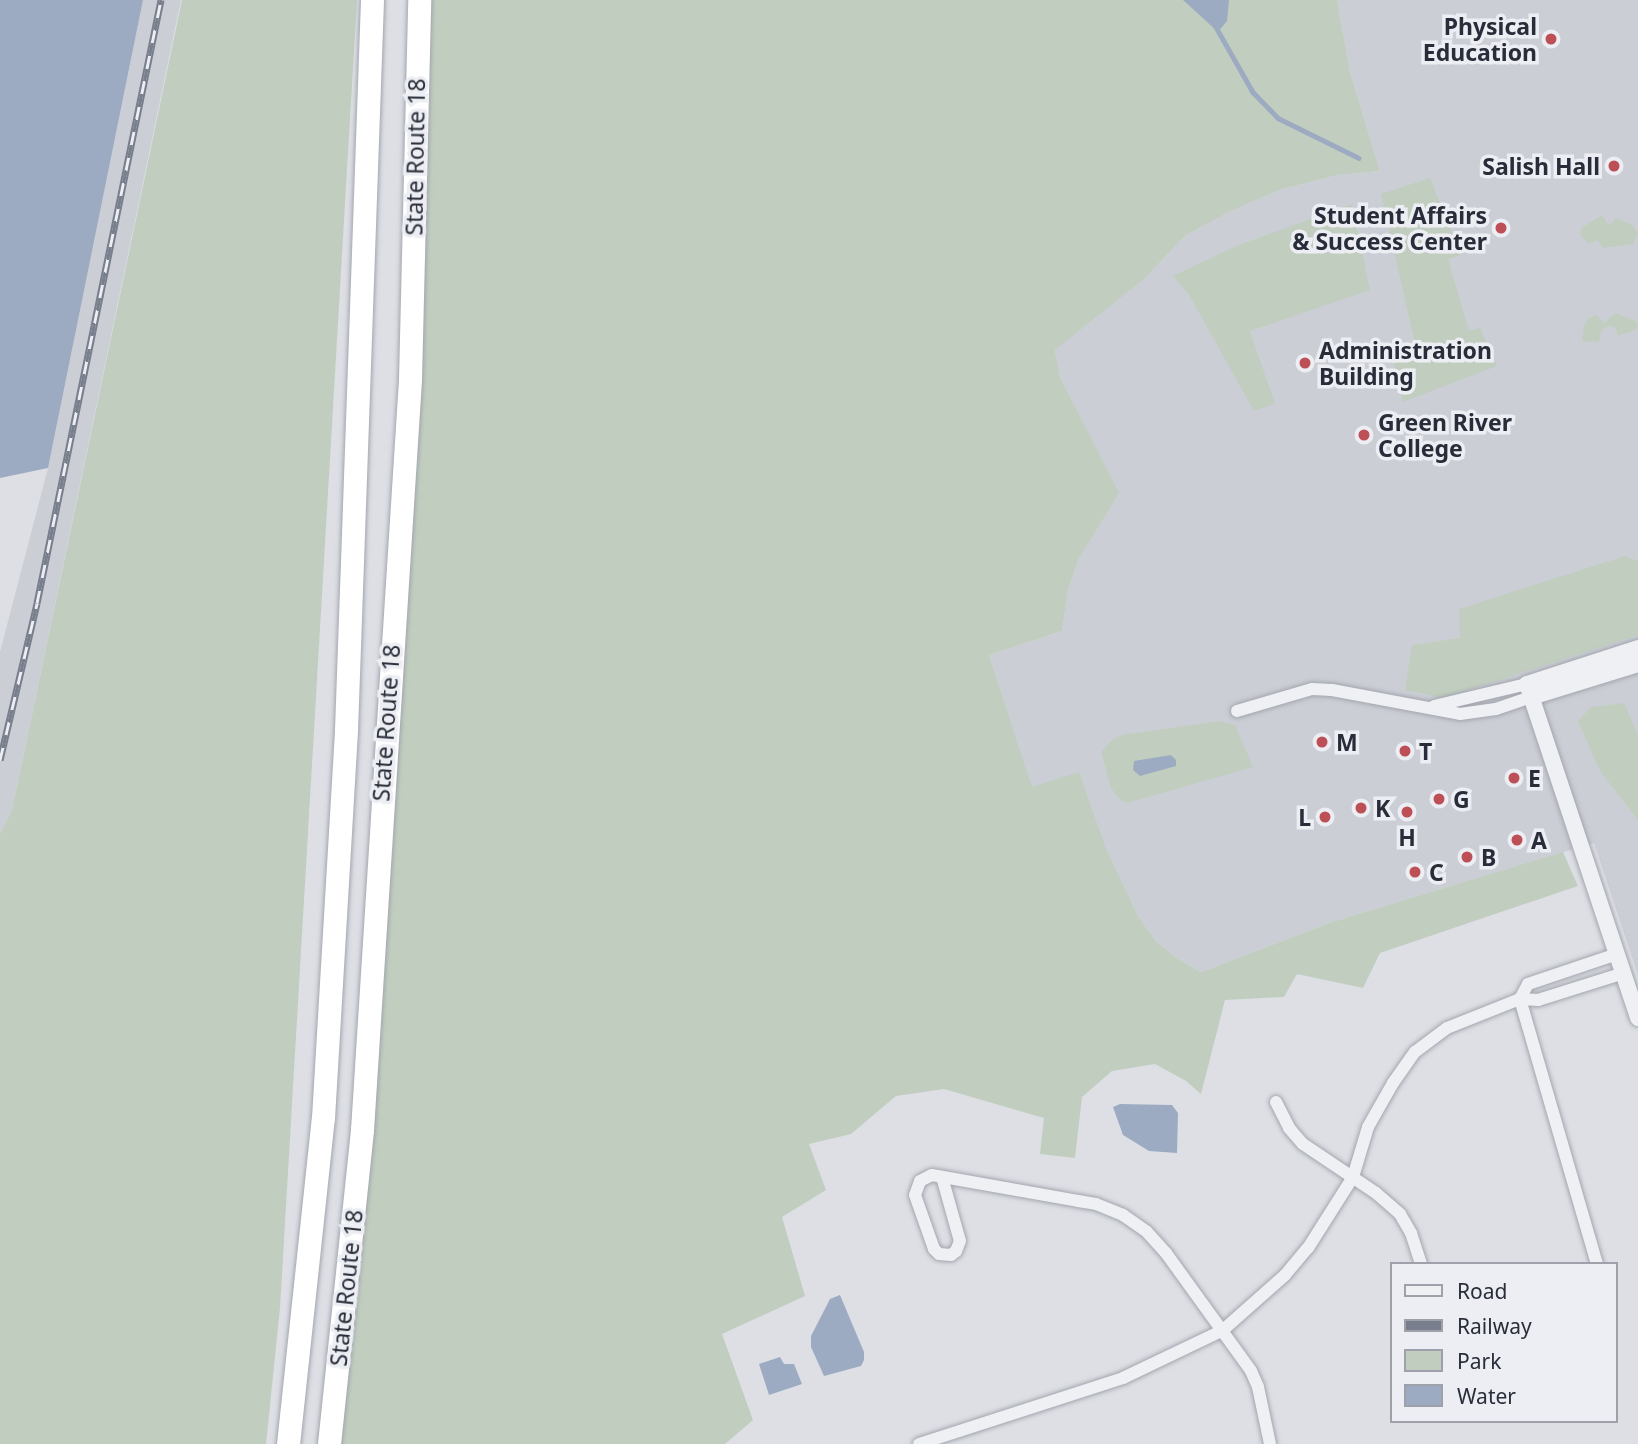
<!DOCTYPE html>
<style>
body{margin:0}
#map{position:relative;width:1638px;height:1444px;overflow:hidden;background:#dddfe5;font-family:"Noto Sans",sans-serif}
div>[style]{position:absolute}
.built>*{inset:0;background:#cbced5}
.green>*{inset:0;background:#c1cebf}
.water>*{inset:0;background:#9cabc1}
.stream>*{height:4.5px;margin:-2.25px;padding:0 2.25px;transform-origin:2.25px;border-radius:2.25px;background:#9cabc1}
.roads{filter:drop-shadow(0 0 2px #a3a6ae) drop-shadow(0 0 2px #a3a6ae)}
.minor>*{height:12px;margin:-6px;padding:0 6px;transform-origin:6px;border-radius:6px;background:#eff0f4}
.tertiary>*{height:16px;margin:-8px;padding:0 8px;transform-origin:8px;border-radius:8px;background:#eff0f4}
.motorway>*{height:23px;margin:-11.5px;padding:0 11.5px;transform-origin:11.5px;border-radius:11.5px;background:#fff}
.rail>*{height:7px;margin-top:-3.5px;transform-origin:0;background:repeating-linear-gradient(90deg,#eceef3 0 13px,#787e8c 0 26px);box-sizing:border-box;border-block:2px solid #787e8c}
.dots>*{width:19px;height:19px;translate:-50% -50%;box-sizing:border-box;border:4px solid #eceef3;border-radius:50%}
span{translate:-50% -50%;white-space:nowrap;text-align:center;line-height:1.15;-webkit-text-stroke:7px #eceef3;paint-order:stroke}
.poi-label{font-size:23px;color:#282d39;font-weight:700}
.right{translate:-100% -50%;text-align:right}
.left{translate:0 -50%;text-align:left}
.street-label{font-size:23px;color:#282d39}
.legend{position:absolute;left:1390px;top:1262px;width:228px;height:161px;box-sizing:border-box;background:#eceef3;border:2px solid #9ea1a9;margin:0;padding:9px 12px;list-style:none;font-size:21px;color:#282d39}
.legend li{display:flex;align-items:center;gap:14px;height:35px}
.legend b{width:35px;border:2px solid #9ea1a9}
</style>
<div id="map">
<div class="built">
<div style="clip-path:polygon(143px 0,181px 0,12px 810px,0 834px,0 652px,48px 468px)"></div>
<div style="clip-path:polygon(1337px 0,1638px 0,1638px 975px,1594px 843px,1332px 922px,1201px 972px,1178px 959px,1157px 942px,1139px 918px,1105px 846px,1032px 788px,989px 655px,1062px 631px,1068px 590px,1079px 558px,1118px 493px,1060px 377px,1055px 350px,1129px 281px,1144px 279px,1185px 236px,1227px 213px,1279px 190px,1338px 175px,1380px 171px,1350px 72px)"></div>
</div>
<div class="green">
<div style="clip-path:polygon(182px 0,357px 0,280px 1308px,266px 1444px,0 1444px,0 834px,12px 810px)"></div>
<div style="clip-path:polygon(426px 0,1337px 0,1350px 72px,1380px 171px,1338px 175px,1279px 190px,1227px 213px,1185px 236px,1144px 279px,1055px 350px,1060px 377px,1119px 493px,1079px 558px,1068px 590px,1062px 631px,989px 655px,1032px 787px,1079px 772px,1105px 846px,1139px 918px,1157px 942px,1178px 959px,1201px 972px,1332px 922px,1563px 852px,1578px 886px,1380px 953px,1363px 988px,1297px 974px,1284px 997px,1225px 1000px,1201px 1094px,1186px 1081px,1155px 1064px,1112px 1071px,1082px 1097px,1075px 1158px,1040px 1154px,1044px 1118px,944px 1089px,896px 1096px,851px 1134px,809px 1144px,826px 1190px,782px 1217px,805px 1296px,722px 1334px,753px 1420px,725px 1444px,324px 1444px,393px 845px)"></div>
<div style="clip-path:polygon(1430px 178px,1461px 255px,1448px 259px,1469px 331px,1480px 328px,1497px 366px,1403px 402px,1392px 355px,1416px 348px,1381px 194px)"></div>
<div style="clip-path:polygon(1352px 204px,1370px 290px,1250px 331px,1275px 404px,1254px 411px,1189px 295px,1173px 276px,1236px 246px)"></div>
<div style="clip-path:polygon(1602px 215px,1607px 223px,1611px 224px,1616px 218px,1632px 225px,1638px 233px,1633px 244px,1603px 248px,1598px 240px,1589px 244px,1581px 236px,1581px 228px)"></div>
<div style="clip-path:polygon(1615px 313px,1636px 321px,1638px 326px,1635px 330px,1618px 336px,1615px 327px,1609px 326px,1601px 330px,1599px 342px,1582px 341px,1584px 325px,1589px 318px,1596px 315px,1604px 323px)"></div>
<div style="clip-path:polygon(1625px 556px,1638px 561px,1638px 635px,1444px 698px,1405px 690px,1412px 645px,1460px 638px,1459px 609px)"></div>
<div style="clip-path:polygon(1624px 703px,1638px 735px,1638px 820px,1600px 771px,1578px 721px,1591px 707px)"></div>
<div style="clip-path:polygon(1220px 721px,1235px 725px,1253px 767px,1127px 803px,1120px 800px,1111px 788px,1101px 752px,1113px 739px,1122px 735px)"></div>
</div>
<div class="water">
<div style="clip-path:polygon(0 0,143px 0,48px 468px,0 478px)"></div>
<div style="clip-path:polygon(1183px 0,1229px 0,1227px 21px,1218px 32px)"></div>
<div style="clip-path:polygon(1171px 755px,1176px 760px,1176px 766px,1140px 776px,1133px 770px,1134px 761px)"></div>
<div style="clip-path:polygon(1120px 1104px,1172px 1105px,1178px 1113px,1177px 1153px,1149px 1151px,1123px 1135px,1113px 1107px)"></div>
<div style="clip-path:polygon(840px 1295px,864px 1352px,864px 1360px,861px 1366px,824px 1376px,811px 1347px,811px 1336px,830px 1299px)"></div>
<div style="clip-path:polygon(780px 1357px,784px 1364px,794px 1364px,802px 1384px,769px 1395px,759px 1364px)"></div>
</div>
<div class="stream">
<div style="left:1216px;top:27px;width:75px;rotate:60.4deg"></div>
<div style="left:1253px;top:92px;width:36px;rotate:46deg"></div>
<div style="left:1278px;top:118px;width:90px;rotate:26.3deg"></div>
</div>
<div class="roads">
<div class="minor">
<div style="left:1434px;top:706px;width:96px;rotate:-13.3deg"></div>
<div style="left:1237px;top:711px;width:78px;rotate:-16.3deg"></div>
<div style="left:1312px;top:689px;width:20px;rotate:3deg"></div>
<div style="left:1332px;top:690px;width:130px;rotate:10.6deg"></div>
<div style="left:1460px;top:714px;width:36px;rotate:-8deg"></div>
<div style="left:1496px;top:709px;width:37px;rotate:-19deg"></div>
<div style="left:1520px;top:999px;width:276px;rotate:73.8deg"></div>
<div style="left:1520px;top:999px;width:17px;rotate:-62deg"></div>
<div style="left:1528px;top:984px;width:94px;rotate:-18.6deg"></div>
<div style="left:1276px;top:1102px;width:29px;rotate:63deg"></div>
<div style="left:1289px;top:1128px;width:21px;rotate:49deg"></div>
<div style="left:1303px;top:1144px;width:88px;rotate:33.9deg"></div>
<div style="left:1376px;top:1193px;width:32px;rotate:41deg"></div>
<div style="left:1400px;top:1214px;width:22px;rotate:60deg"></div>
<div style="left:1411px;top:1233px;width:33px;rotate:72deg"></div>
<div style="left:942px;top:1177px;width:66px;rotate:74.3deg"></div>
<div style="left:960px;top:1241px;width:11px;rotate:112deg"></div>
<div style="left:956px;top:1251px;width:6px;rotate:141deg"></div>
<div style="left:951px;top:1255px;width:12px;rotate:-175deg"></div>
<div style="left:939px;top:1254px;width:7px;rotate:-135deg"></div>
<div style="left:934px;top:1249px;width:57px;rotate:-109.4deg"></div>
<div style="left:915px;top:1195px;width:15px;rotate:-70deg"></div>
<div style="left:920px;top:1181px;width:13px;rotate:-27deg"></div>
<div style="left:932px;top:1175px;width:148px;rotate:10.1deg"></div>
<div style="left:1078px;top:1201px;width:18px;rotate:9deg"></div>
<div style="left:1096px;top:1204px;width:29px;rotate:22deg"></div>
<div style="left:1123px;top:1215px;width:29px;rotate:35deg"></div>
<div style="left:1147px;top:1232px;width:28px;rotate:48deg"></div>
<div style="left:1166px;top:1253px;width:145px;rotate:54.2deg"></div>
<div style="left:1251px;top:1371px;width:17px;rotate:66deg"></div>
<div style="left:1258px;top:1387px;width:58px;rotate:78.1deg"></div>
<div style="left:919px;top:1444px;width:214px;rotate:-17.9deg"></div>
<div style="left:1123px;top:1378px;width:111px;rotate:-25.6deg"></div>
<div style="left:1223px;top:1330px;width:83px;rotate:-41.6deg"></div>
<div style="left:1285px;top:1275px;width:35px;rotate:-50deg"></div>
<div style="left:1308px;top:1248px;width:84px;rotate:-57.6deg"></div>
<div style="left:1353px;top:1177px;width:52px;rotate:-73.3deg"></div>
<div style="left:1368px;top:1127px;width:51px;rotate:-60.4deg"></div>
<div style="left:1393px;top:1083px;width:38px;rotate:-55deg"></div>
<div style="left:1415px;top:1052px;width:40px;rotate:-37deg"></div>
<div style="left:1447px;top:1028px;width:79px;rotate:-21.7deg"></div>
<div style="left:1520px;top:999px;width:18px;rotate:3deg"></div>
<div style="left:1538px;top:1000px;width:90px;rotate:-17.4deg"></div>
</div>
<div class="tertiary">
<div style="left:1638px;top:648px;width:117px;rotate:162deg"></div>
<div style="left:1527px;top:684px;width:352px;rotate:71.6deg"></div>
<div style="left:1531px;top:697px;width:112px;rotate:-17.1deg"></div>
</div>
<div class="motorway">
<div style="left:288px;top:1444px;width:328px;rotate:-83.9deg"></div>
<div style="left:323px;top:1118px;width:389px;rotate:-86.6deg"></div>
<div style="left:346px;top:730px;width:730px;rotate:-87.96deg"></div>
<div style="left:329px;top:1444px;width:316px;rotate:-84deg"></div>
<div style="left:362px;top:1130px;width:753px;rotate:-86.34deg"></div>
<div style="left:410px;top:379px;width:379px;rotate:-88.6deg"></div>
</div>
</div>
<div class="rail">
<div style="left:0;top:760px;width:161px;rotate:-76.7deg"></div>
<div style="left:37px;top:603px;width:616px;rotate:-78.38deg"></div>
</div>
<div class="dots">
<div style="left:1551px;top:39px;background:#bd4f56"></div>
<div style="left:1614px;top:166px;background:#bd4f56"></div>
<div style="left:1501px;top:228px;background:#bd4f56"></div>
<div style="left:1305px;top:363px;background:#bd4f56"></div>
<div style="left:1364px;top:435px;background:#bd4f56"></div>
<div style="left:1322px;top:742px;background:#bd4f56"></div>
<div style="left:1405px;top:751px;background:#bd4f56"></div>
<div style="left:1514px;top:778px;background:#bd4f56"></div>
<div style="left:1439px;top:799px;background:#bd4f56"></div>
<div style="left:1361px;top:808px;background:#bd4f56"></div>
<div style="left:1407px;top:812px;background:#bd4f56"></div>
<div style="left:1325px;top:817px;background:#bd4f56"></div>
<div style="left:1517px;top:840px;background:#bd4f56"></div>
<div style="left:1467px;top:857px;background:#bd4f56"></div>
<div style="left:1415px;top:872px;background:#bd4f56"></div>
</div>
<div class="poi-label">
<span class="right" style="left:1537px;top:39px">Physical<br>Education</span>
<span class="right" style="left:1600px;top:166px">Salish Hall</span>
<span class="right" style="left:1487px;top:228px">Student Affairs<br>&amp; Success Center</span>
<span class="left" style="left:1319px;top:363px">Administration<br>Building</span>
<span class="left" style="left:1378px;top:435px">Green River<br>College</span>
<span class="left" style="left:1336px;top:742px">M</span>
<span class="left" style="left:1419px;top:751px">T</span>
<span class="left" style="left:1528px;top:778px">E</span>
<span class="left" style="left:1453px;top:799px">G</span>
<span class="left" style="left:1375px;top:808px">K</span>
<span class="right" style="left:1311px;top:817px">L</span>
<span style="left:1407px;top:837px">H</span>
<span class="left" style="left:1531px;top:840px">A</span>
<span class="left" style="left:1481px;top:857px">B</span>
<span class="left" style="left:1429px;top:872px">C</span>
</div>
<div class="street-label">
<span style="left:415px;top:157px;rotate:-89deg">State Route 18</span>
<span style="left:386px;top:723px;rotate:-86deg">State Route 18</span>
<span style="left:346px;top:1288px;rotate:-84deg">State Route 18</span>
</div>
<ul class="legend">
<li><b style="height:9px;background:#eff0f4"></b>Road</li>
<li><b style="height:9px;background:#787e8c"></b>Railway</li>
<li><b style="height:19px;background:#c1cebf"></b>Park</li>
<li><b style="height:19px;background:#9cabc1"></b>Water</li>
</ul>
</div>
